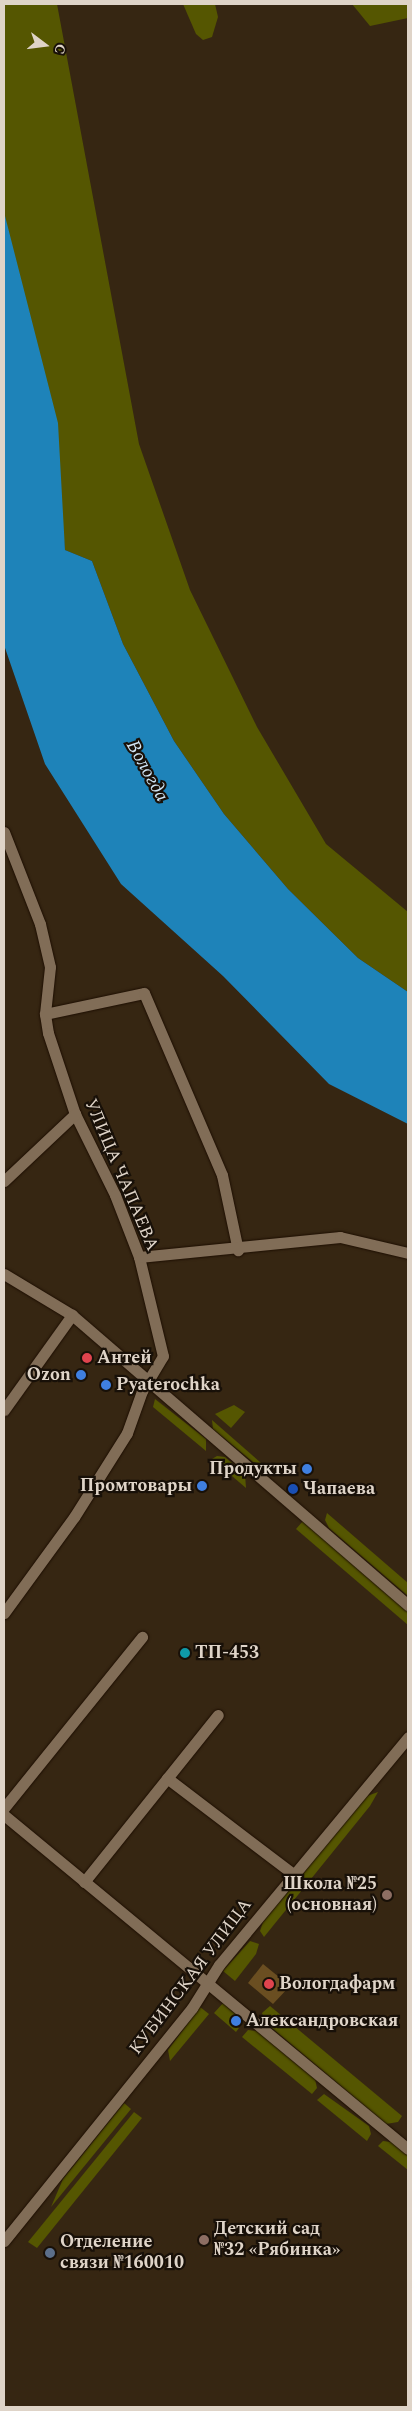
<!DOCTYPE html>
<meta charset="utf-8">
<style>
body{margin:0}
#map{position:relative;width:412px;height:2411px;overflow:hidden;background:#362612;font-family:Spectral,serif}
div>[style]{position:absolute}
.green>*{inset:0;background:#555601}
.water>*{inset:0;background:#1e83b9}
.building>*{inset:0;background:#6a4e21}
.roads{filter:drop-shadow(0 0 1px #1d0e00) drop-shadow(0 0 1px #1d0e00)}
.street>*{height:11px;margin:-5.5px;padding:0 5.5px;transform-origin:5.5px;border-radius:5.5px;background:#816d57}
.dots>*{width:14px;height:14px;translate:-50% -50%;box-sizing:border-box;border:2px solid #181008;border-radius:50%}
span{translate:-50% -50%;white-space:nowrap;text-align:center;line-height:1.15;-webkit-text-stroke:4.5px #181008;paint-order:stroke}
.street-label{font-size:18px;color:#dfd4c8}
.poi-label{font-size:18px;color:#dfd4c8;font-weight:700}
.left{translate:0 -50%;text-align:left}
.right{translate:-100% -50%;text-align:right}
.water-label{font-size:19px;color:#d1e6f5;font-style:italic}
.frame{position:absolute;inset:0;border:5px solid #dfd4c8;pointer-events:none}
.north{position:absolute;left:20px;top:20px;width:50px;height:50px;-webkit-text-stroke:4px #181008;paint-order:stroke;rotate:105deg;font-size:14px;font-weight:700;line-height:20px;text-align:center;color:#dfd4c8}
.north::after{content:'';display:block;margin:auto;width:18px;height:22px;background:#dfd4c8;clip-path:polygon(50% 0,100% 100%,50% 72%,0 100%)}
</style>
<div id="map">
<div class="green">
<div style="clip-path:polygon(4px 4px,57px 4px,139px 444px,190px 590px,257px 727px,326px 844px,408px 912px,408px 992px,358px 958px,288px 889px,224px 814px,174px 741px,123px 644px,92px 561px,65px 550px,60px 500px,4px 212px)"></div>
<div style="clip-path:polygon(183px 4px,215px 4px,218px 17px,212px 37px,203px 40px,196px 34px)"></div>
<div style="clip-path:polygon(352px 4px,408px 4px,408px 18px,370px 26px)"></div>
<div style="clip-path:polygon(155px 1399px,206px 1439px,206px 1451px,153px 1407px)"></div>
<div style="clip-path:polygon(234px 1405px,245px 1412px,231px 1428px,215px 1414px)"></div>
<div style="clip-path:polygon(212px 1420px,261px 1463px,253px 1462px,213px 1429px)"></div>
<div style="clip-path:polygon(217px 1456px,225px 1457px,245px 1474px,246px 1488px,212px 1459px)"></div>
<div style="clip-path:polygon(327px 1513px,408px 1583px,408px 1596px,329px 1528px,325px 1520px)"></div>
<div style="clip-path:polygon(303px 1521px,408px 1611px,408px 1625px,296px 1529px)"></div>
<div style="clip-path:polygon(378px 1792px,370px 1806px,264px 1937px,260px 1931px,263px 1922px,367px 1796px)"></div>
<div style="clip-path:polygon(250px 1941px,259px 1944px,256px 1954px,235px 1981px,223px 1971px)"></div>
<div style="clip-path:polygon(224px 2002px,238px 2014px,231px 2022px,239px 2028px,236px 2032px,214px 2013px)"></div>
<div style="clip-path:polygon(270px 2006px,402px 2116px,398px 2122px,386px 2124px,266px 2023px,262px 2013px)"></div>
<div style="clip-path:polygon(200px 2007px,209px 2014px,170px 2061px,168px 2050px)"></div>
<div style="clip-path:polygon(248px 2030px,257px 2031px,315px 2079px,317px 2088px,312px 2094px,242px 2037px)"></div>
<div style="clip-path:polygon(324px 2094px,369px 2126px,371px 2134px,367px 2141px,317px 2100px)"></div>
<div style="clip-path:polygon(124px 2103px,131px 2109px,51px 2207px,63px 2179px)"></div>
<div style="clip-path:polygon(134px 2112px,142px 2118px,37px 2248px,28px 2242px)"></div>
<div style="clip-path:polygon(383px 2141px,391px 2142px,408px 2155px,408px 2170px,378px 2146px)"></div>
</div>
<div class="water">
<div style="clip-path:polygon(4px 212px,58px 423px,65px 550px,92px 561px,123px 644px,174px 741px,224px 814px,288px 889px,358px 958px,408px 992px,408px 1124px,329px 1084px,223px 976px,121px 884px,45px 764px,4px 645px)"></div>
</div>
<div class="building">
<div style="clip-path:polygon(263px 1964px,290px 1986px,273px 2004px,248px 1983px)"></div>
</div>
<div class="roads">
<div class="street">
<div style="left:4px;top:832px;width:99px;rotate:68.6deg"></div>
<div style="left:40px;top:924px;width:44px;rotate:76.9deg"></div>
<div style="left:50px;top:967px;width:47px;rotate:96.1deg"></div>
<div style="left:45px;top:1014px;width:19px;rotate:81deg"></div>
<div style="left:48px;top:1033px;width:85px;rotate:71.6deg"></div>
<div style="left:75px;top:1114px;width:90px;rotate:63.7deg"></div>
<div style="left:115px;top:1195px;width:66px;rotate:68.8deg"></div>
<div style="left:139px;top:1257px;width:102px;rotate:76.4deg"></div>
<div style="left:163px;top:1356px;width:41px;rotate:121deg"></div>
<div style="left:142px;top:1391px;width:45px;rotate:109.7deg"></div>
<div style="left:127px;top:1433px;width:99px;rotate:122.2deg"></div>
<div style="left:74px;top:1517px;width:119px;rotate:126.1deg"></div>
<div style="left:45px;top:1014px;width:101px;rotate:-12deg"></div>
<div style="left:144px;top:993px;width:198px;rotate:66.8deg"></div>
<div style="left:222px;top:1175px;width:77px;rotate:78deg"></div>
<div style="left:4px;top:1181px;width:98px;rotate:-43.3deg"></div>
<div style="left:139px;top:1257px;width:202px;rotate:-5.7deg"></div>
<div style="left:340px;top:1237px;width:70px;rotate:13.2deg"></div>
<div style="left:4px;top:1274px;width:79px;rotate:31.1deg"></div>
<div style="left:72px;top:1315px;width:444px;rotate:40.8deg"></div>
<div style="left:4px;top:1410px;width:117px;rotate:-54.4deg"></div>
<div style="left:167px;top:1778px;width:158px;rotate:37.3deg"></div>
<div style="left:4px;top:1808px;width:220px;rotate:-51.1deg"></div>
<div style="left:4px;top:1815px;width:524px;rotate:39.58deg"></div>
<div style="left:84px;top:1882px;width:214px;rotate:-51.3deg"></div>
<div style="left:4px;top:2241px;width:299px;rotate:-51.1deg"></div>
<div style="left:192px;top:2008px;width:51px;rotate:-57.9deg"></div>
<div style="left:219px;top:1965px;width:296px;rotate:-50.3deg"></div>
</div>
</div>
<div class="dots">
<div style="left:87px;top:1358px;background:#e0444e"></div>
<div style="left:81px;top:1375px;background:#3f7fe0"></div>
<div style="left:106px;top:1385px;background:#3f7fe0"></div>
<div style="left:307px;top:1469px;background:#3f7fe0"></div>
<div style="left:202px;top:1486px;background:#3f7fe0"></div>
<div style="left:293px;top:1489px;background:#1a4fb4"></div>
<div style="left:185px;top:1653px;background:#0f9aa8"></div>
<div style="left:387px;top:1895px;background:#8d6e63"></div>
<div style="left:269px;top:1984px;background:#e0444e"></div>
<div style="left:236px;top:2021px;background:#3f7fe0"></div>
<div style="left:204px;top:2240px;background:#8d6e63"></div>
<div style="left:50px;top:2253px;background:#5c6f8a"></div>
</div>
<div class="street-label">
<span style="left:121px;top:1175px;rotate:67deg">УЛИЦА ЧАПАЕВА</span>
<span style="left:191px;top:1977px;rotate:-53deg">КУБИНСКАЯ УЛИЦА</span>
</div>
<div class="poi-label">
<span class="left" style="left:97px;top:1358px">Антей</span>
<span class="right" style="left:71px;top:1375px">Ozon</span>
<span class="left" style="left:116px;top:1385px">Pyaterochka</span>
<span class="right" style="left:297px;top:1469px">Продукты</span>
<span class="right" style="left:192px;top:1486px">Промтовары</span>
<span class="left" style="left:303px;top:1489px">Чапаева</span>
<span class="left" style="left:195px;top:1653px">ТП-453</span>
<span class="right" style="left:377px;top:1895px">Школа №25<br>(основная)</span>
<span class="left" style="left:279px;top:1984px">Вологдафарм</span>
<span class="left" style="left:246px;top:2021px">Александровская</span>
<span class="left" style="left:214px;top:2240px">Детский сад<br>№32 «Рябинка»</span>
<span class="left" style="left:60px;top:2253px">Отделение<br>связи №160010</span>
</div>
<div class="water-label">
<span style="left:147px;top:771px;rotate:61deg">Вологда</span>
</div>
<div class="frame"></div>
<div class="north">С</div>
</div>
